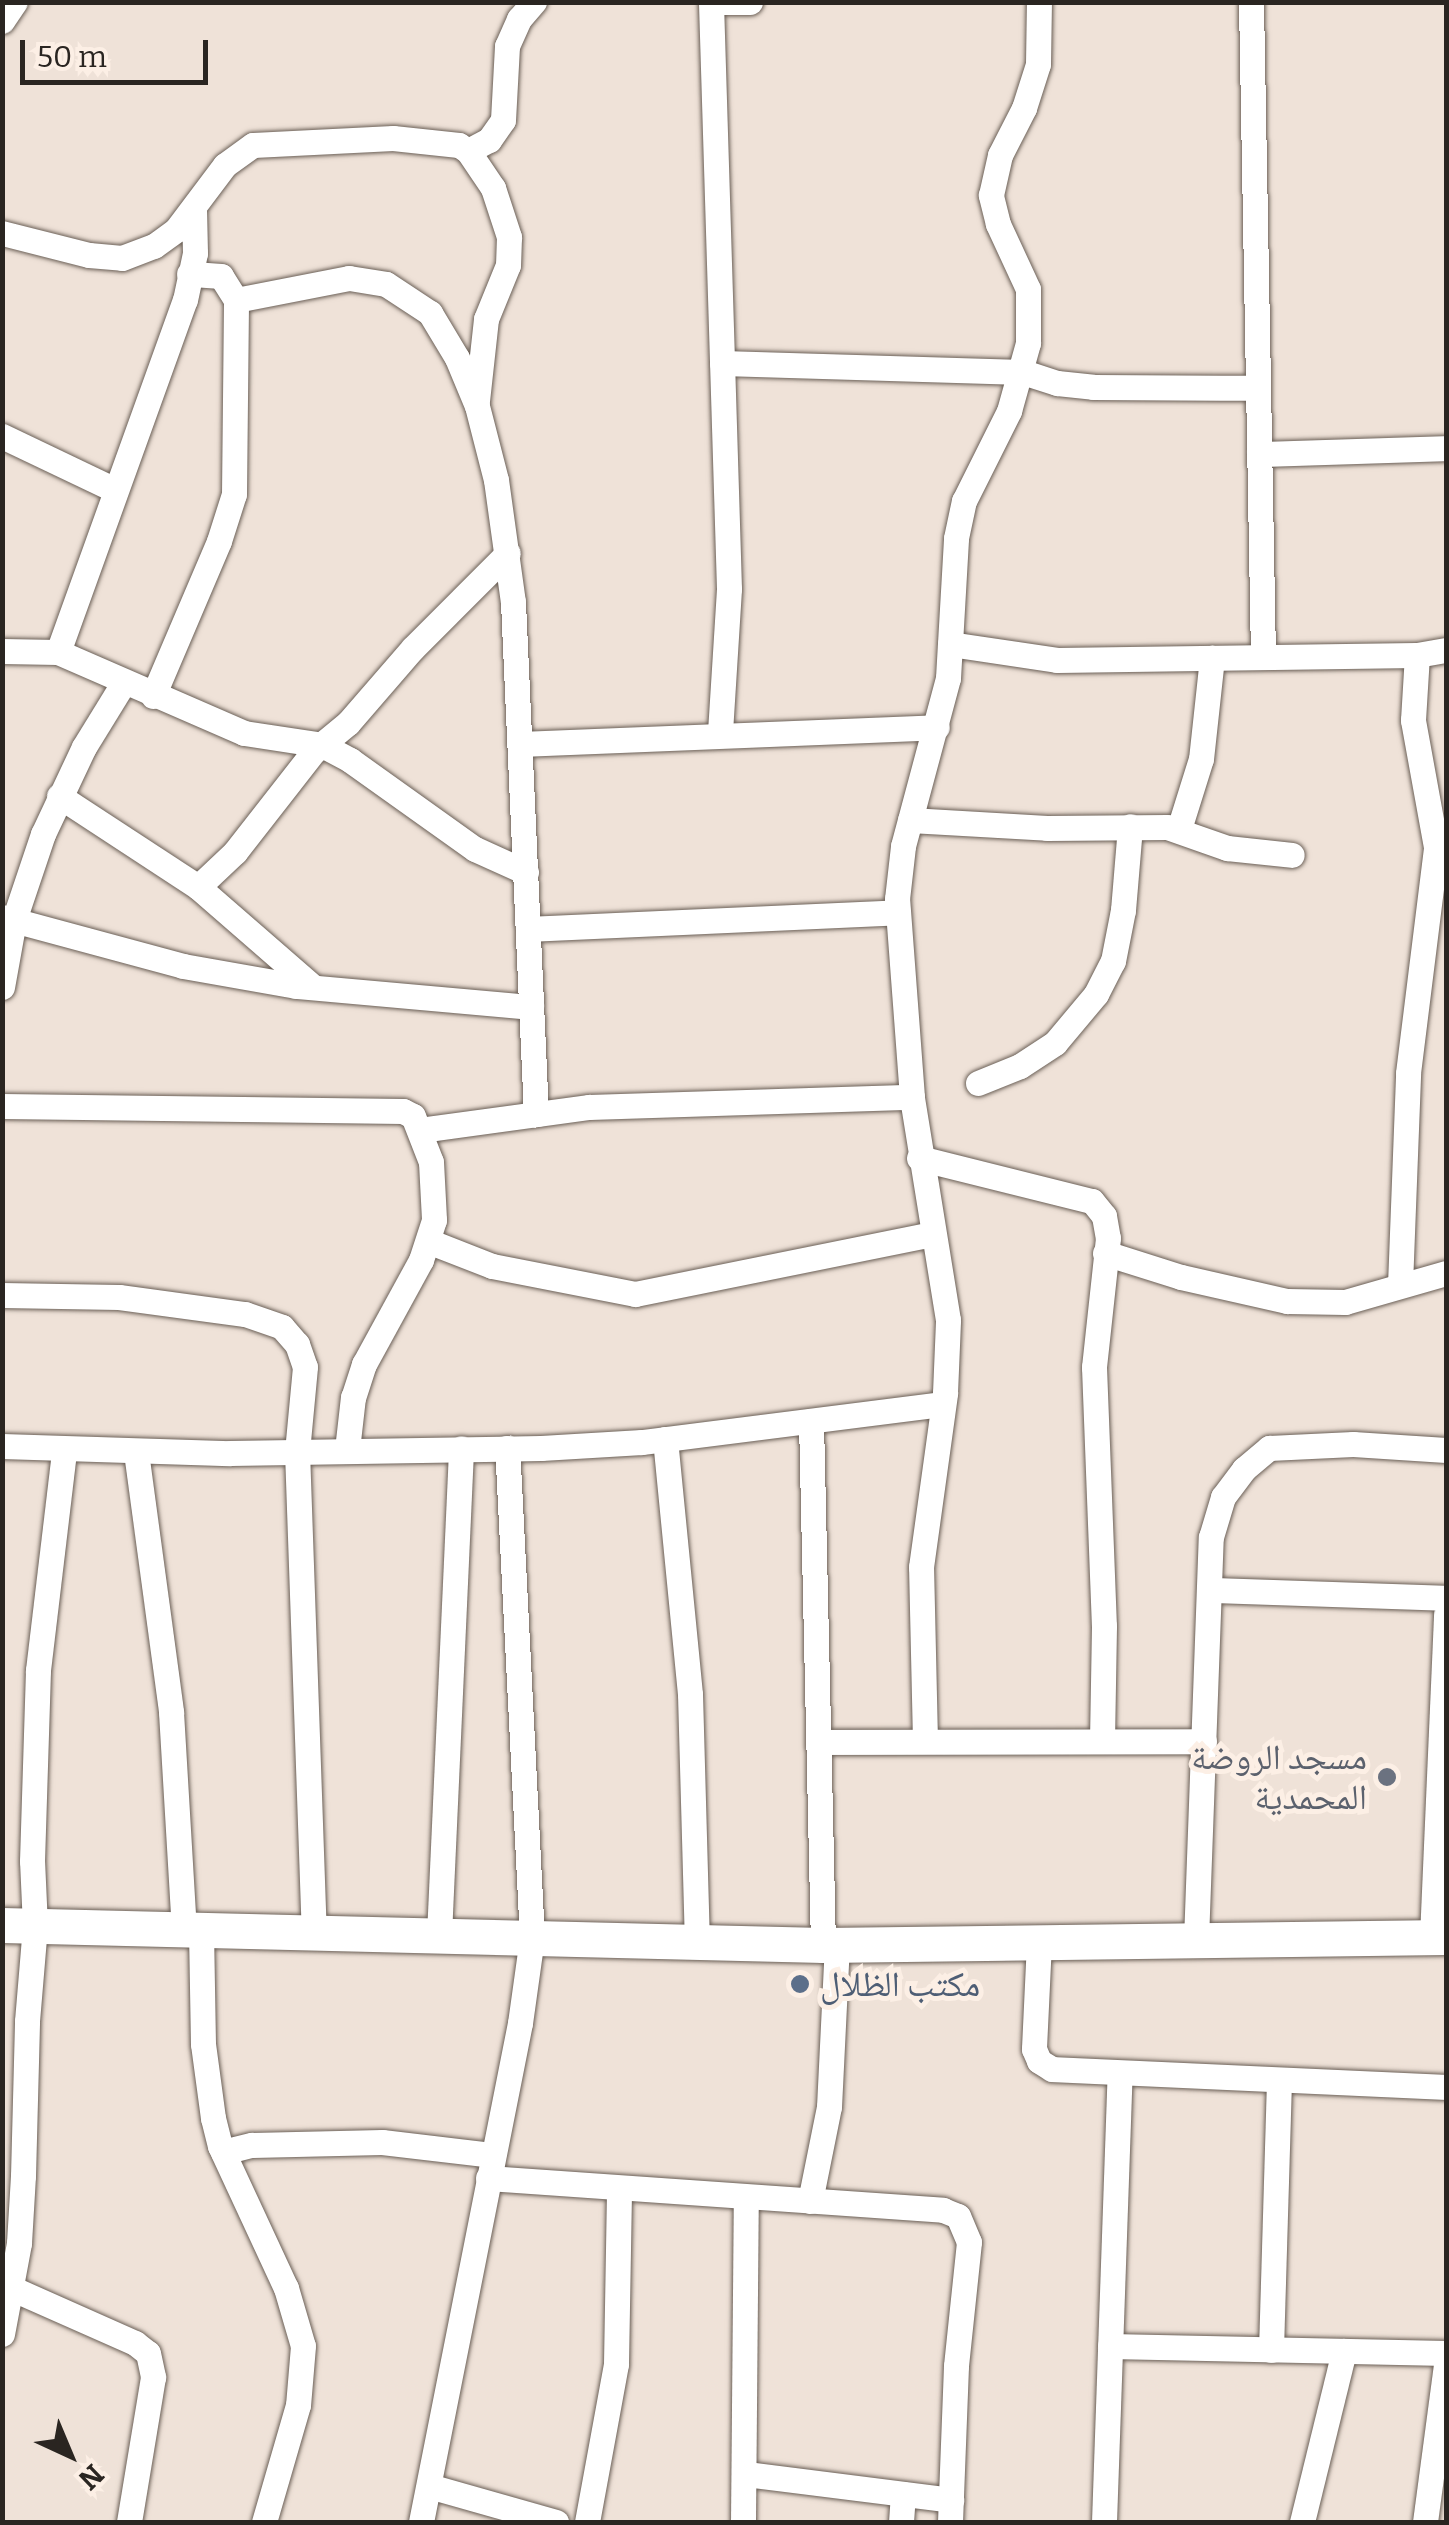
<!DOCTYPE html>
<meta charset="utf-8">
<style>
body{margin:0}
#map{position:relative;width:1449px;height:2525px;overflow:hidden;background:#efe2d8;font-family:Bitter,"Noto Naskh Arabic",serif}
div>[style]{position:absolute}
.roads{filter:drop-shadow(0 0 2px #6a5f56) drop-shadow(0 0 2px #6a5f56)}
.street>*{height:25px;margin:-12.5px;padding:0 12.5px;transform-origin:12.5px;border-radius:12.5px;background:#fff}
.secondary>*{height:35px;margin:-17.5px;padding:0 17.5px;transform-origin:17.5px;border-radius:17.5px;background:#fff}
.dots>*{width:28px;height:28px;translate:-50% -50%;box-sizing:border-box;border:5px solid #fcefe5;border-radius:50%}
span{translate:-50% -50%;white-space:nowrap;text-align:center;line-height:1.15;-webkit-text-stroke:10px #fcefe5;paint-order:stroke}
.worship-label{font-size:35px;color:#5b616d}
.right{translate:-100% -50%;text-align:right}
.service-label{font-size:35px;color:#4e5e75}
.left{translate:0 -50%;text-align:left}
.frame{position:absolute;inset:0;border:5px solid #2a2521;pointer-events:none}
.north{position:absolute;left:20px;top:2405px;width:100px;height:100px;-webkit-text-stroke:8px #fcefe5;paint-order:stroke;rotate:136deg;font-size:28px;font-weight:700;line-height:40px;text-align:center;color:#2a2521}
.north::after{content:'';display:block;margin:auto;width:35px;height:45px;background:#2a2521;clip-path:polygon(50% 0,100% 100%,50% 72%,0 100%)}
.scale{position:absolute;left:20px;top:40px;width:188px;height:45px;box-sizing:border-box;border:5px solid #2a2521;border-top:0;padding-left:12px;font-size:30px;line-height:35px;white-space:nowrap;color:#2a2521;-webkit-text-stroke:8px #fcefe5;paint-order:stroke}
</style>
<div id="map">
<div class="roads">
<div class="street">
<div style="left:711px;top:2px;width:39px"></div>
<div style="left:1251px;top:2px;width:655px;rotate:88.95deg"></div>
<div style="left:711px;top:3px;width:586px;rotate:88.24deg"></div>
<div style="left:729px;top:589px;width:145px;rotate:93.6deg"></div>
<div style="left:2px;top:21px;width:23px;rotate:-56deg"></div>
<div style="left:468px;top:151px;width:24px;rotate:-28deg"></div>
<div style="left:489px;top:140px;width:24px;rotate:-55deg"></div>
<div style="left:503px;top:120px;width:74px;rotate:-86.9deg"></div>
<div style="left:507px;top:46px;width:30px;rotate:-66deg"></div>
<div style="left:519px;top:19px;width:23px;rotate:-49deg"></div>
<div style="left:2px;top:233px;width:90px;rotate:14.2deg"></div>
<div style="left:89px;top:255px;width:33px;rotate:5deg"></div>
<div style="left:122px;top:258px;width:34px;rotate:-21deg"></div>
<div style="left:154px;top:246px;width:27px;rotate:-36deg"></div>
<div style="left:176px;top:230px;width:81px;rotate:-53deg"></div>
<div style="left:225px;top:165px;width:34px;rotate:-36deg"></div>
<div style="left:253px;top:145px;width:140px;rotate:-2.9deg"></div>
<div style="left:393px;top:138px;width:66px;rotate:6.1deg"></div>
<div style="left:459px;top:145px;width:11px;rotate:34deg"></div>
<div style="left:468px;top:151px;width:45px;rotate:56deg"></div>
<div style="left:493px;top:188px;width:52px;rotate:71.9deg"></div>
<div style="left:509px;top:237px;width:28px;rotate:92deg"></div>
<div style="left:508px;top:265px;width:58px;rotate:112.2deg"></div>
<div style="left:486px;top:319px;width:82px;rotate:96.3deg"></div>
<div style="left:236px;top:300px;width:115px;rotate:-11deg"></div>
<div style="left:349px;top:278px;width:37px;rotate:9deg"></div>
<div style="left:386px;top:284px;width:53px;rotate:33.4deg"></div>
<div style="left:430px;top:313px;width:52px;rotate:59deg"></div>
<div style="left:457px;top:358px;width:52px;rotate:67.4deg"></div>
<div style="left:477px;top:406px;width:76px;rotate:75.6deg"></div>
<div style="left:496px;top:480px;width:123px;rotate:82.1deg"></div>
<div style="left:513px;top:602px;width:513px;rotate:87.43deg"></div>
<div style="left:722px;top:363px;width:301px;rotate:1.7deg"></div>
<div style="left:1023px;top:372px;width:36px;rotate:18deg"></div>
<div style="left:1057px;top:383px;width:36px;rotate:6deg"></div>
<div style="left:1093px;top:387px;width:165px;rotate:0.3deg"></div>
<div style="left:2px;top:436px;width:125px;rotate:25.5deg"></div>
<div style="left:1259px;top:454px;width:187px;rotate:-1.8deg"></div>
<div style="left:950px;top:644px;width:108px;rotate:8.5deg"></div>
<div style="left:1057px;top:660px;width:360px;rotate:-0.8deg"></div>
<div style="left:1417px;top:655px;width:29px;rotate:-10deg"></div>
<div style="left:2px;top:651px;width:56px;rotate:1deg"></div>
<div style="left:58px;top:652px;width:203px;rotate:23.5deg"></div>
<div style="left:244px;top:733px;width:79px;rotate:8.7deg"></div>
<div style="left:322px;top:745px;width:32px;rotate:28deg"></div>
<div style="left:350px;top:760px;width:153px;rotate:35.5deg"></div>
<div style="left:475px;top:849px;width:56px;rotate:24.3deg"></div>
<div style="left:58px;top:652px;width:374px;rotate:-70.2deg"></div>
<div style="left:185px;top:300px;width:48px;rotate:-78deg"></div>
<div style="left:195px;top:253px;width:43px;rotate:-91.3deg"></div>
<div style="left:153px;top:696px;width:168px;rotate:-66.9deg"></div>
<div style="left:219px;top:541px;width:49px;rotate:-72.3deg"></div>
<div style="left:234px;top:494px;width:194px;rotate:-89.4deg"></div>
<div style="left:236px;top:300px;width:28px;rotate:-122deg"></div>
<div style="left:221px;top:276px;width:32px;rotate:-176deg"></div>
<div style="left:520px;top:744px;width:417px;rotate:-2.3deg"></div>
<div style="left:59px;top:796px;width:166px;rotate:33.2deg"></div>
<div style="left:198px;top:887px;width:152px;rotate:41deg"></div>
<div style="left:910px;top:820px;width:137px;rotate:3.3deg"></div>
<div style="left:1047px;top:828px;width:120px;rotate:-0.5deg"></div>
<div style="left:1167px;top:827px;width:64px;rotate:19.3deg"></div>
<div style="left:1227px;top:848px;width:65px;rotate:6.1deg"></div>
<div style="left:1179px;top:829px;width:73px;rotate:-72.6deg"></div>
<div style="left:1201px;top:759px;width:102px;rotate:-83.8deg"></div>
<div style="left:198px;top:887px;width:51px;rotate:-43.4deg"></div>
<div style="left:235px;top:852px;width:128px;rotate:-52deg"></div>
<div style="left:314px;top:751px;width:44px;rotate:-39.5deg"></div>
<div style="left:348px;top:723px;width:99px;rotate:-49.1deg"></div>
<div style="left:413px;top:648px;width:134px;rotate:-45deg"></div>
<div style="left:2px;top:917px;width:188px;rotate:15.1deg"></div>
<div style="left:183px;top:966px;width:115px;rotate:10deg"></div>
<div style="left:296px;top:986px;width:236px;rotate:5.1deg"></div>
<div style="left:528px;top:929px;width:370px;rotate:-2.6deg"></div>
<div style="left:2px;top:987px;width:68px;rotate:-79.8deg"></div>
<div style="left:14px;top:920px;width:91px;rotate:-71.4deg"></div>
<div style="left:43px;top:834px;width:96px;rotate:-64.8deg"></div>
<div style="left:84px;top:747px;width:76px;rotate:-58.4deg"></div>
<div style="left:978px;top:1083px;width:45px;rotate:-22deg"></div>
<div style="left:1020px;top:1066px;width:42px;rotate:-33.3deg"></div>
<div style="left:1055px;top:1043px;width:64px;rotate:-50.1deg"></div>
<div style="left:1096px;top:994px;width:37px;rotate:-63deg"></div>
<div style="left:1113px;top:961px;width:52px;rotate:-78.9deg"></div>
<div style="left:1123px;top:910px;width:84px;rotate:-85.2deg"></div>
<div style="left:2px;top:1106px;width:401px;rotate:0.7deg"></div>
<div style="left:403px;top:1111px;width:11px;rotate:27deg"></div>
<div style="left:413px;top:1116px;width:49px;rotate:68.6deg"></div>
<div style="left:431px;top:1162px;width:58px;rotate:87deg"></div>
<div style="left:434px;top:1220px;width:42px;rotate:108deg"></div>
<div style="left:421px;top:1260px;width:119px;rotate:118.7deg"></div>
<div style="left:364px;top:1364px;width:35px;rotate:108deg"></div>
<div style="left:353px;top:1397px;width:53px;rotate:96.5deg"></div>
<div style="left:420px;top:1130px;width:171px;rotate:-7.8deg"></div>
<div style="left:589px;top:1107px;width:323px;rotate:-1.8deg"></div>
<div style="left:919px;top:1158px;width:178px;rotate:14deg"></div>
<div style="left:1092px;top:1201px;width:19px;rotate:51deg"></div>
<div style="left:1104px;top:1216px;width:22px;rotate:80deg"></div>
<div style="left:1108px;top:1238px;width:130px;rotate:96.2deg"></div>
<div style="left:1094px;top:1367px;width:259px;rotate:87.8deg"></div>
<div style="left:1104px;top:1626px;width:115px;rotate:91deg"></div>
<div style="left:428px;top:1241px;width:69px;rotate:21.3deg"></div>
<div style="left:492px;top:1266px;width:146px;rotate:11.1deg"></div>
<div style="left:635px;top:1294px;width:303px;rotate:-11.4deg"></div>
<div style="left:1105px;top:1253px;width:80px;rotate:17.5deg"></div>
<div style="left:1181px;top:1277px;width:109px;rotate:12.8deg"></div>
<div style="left:1287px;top:1301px;width:58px;rotate:1deg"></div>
<div style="left:1345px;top:1302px;width:105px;rotate:-16deg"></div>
<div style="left:1400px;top:1285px;width:212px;rotate:-87.8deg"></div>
<div style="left:1408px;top:1073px;width:228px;rotate:-82.9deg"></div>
<div style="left:1436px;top:847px;width:129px;rotate:-100.3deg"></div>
<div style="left:1413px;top:720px;width:65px;rotate:-86.5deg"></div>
<div style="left:2px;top:1295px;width:117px;rotate:1deg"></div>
<div style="left:119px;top:1297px;width:127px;rotate:7.7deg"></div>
<div style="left:245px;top:1314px;width:39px;rotate:19deg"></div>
<div style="left:282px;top:1327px;width:23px;rotate:49deg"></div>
<div style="left:297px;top:1344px;width:24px;rotate:71deg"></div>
<div style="left:305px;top:1367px;width:84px;rotate:95.4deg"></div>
<div style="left:297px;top:1451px;width:481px;rotate:88deg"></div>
<div style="left:811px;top:1421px;width:524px;rotate:88.69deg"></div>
<div style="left:665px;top:1439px;width:256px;rotate:84.4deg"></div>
<div style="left:690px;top:1694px;width:247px;rotate:88.4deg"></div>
<div style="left:2px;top:1446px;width:228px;rotate:1.8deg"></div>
<div style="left:230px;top:1453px;width:311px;rotate:-0.9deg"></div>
<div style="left:541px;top:1448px;width:101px;rotate:-3.4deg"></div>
<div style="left:642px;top:1442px;width:303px;rotate:-7.2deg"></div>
<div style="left:136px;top:1452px;width:262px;rotate:82.3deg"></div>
<div style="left:171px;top:1712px;width:217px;rotate:86.6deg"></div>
<div style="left:1211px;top:1590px;width:235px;rotate:1.9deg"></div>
<div style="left:925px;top:1741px;width:174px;rotate:-91.3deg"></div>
<div style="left:921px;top:1567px;width:176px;rotate:-82.1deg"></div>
<div style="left:945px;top:1393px;width:73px;rotate:-87.6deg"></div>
<div style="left:948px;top:1320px;width:226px;rotate:-99.2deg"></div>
<div style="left:912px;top:1097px;width:199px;rotate:-94.3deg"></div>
<div style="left:897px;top:899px;width:53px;rotate:-83.5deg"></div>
<div style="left:903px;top:846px;width:174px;rotate:-75deg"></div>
<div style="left:948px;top:678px;width:140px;rotate:-86.7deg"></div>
<div style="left:956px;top:538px;width:38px;rotate:-78deg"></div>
<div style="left:964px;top:501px;width:101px;rotate:-63.4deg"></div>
<div style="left:1009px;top:411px;width:71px;rotate:-74.4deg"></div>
<div style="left:1028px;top:343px;width:54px;rotate:-90deg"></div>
<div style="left:1028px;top:289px;width:72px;rotate:-114.8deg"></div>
<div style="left:998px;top:224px;width:30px;rotate:-104deg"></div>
<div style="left:991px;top:195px;width:41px;rotate:-77.3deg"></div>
<div style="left:1000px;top:155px;width:53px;rotate:-62.9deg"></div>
<div style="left:1024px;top:108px;width:46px;rotate:-72.3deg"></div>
<div style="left:1038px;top:64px;width:62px;rotate:-89.1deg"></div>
<div style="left:819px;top:1742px;width:385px;rotate:-0.1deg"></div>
<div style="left:201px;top:1930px;width:114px;rotate:89deg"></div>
<div style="left:203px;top:2044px;width:75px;rotate:82.3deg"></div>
<div style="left:213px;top:2118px;width:29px;rotate:76deg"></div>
<div style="left:220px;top:2146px;width:157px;rotate:65.1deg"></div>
<div style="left:286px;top:2288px;width:60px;rotate:73.7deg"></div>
<div style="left:303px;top:2346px;width:59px;rotate:94.8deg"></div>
<div style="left:298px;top:2405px;width:122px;rotate:106.2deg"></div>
<div style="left:439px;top:1935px;width:487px;rotate:-87.4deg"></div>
<div style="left:1432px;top:1937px;width:323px;rotate:-87.5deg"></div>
<div style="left:1196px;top:1940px;width:403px;rotate:-87.9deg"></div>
<div style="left:1211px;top:1537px;width:42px;rotate:-73.3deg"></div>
<div style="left:1223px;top:1497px;width:35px;rotate:-53deg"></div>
<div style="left:1244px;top:1469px;width:33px;rotate:-40deg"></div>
<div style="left:1269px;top:1448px;width:84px;rotate:-2.7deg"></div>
<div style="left:1353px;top:1444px;width:93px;rotate:3.7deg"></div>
<div style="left:1039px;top:1942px;width:107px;rotate:92.7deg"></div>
<div style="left:1034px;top:2049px;width:13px;rotate:67deg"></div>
<div style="left:1039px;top:2061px;width:15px;rotate:32deg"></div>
<div style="left:1052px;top:2069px;width:394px;rotate:2.6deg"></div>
<div style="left:223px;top:2152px;width:30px;rotate:-14deg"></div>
<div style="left:252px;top:2145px;width:130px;rotate:-1.3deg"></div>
<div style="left:382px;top:2142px;width:112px;rotate:6.7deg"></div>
<div style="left:488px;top:2178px;width:456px;rotate:4deg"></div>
<div style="left:943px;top:2210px;width:16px;rotate:22deg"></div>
<div style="left:958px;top:2216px;width:28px;rotate:67deg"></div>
<div style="left:969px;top:2242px;width:125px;rotate:96deg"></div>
<div style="left:956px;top:2366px;width:156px;rotate:92.2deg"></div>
<div style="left:810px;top:2201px;width:96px;rotate:-78.6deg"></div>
<div style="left:829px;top:2107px;width:163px;rotate:-87.2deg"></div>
<div style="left:11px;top:2288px;width:136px;rotate:23.9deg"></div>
<div style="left:135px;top:2343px;width:16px;rotate:38deg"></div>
<div style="left:148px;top:2353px;width:25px;rotate:78deg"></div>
<div style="left:153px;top:2377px;width:147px;rotate:99.4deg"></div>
<div style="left:2px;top:2334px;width:93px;rotate:-79.4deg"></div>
<div style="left:19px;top:2243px;width:67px;rotate:-86.6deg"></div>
<div style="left:23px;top:2176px;width:155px;rotate:-88.5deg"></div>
<div style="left:27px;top:2021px;width:95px;rotate:-85.2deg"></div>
<div style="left:35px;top:1926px;width:65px;rotate:-92.6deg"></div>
<div style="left:32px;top:1861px;width:191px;rotate:-88.2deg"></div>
<div style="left:38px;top:1670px;width:221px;rotate:-83.2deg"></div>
<div style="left:1110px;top:2346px;width:336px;rotate:1.2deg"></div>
<div style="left:1271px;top:2350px;width:270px;rotate:-88.3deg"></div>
<div style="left:746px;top:2474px;width:207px;rotate:7.2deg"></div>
<div style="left:429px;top:2486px;width:132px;rotate:15.8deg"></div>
<div style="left:421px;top:2522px;width:509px;rotate:-78.78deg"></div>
<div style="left:520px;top:2023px;width:86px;rotate:-82deg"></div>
<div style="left:532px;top:1938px;width:491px;rotate:-92.9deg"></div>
<div style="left:587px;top:2522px;width:161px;rotate:-79.6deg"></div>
<div style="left:616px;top:2364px;width:173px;rotate:-89deg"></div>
<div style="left:743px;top:2522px;width:325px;rotate:-89.5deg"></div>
<div style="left:901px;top:2522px;width:28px;rotate:-86deg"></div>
<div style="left:1104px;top:2522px;width:449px;rotate:-88deg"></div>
<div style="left:1302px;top:2522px;width:176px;rotate:-76.2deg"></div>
<div style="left:1425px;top:2522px;width:159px;rotate:-82.4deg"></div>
</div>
<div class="secondary">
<div style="left:2px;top:1925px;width:821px;rotate:1.4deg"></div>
<div style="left:823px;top:1945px;width:623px;rotate:-0.74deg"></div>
</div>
</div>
<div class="dots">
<div style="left:1387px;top:1777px;background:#6b7280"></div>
<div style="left:800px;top:1984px;background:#5c6f8a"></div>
</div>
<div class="worship-label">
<span class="right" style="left:1367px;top:1777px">مسجد الروضة<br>المحمدية</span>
</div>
<div class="service-label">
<span class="left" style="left:820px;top:1984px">مكتب الظلال</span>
</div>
<div class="frame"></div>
<div class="north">N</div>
<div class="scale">50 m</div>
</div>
